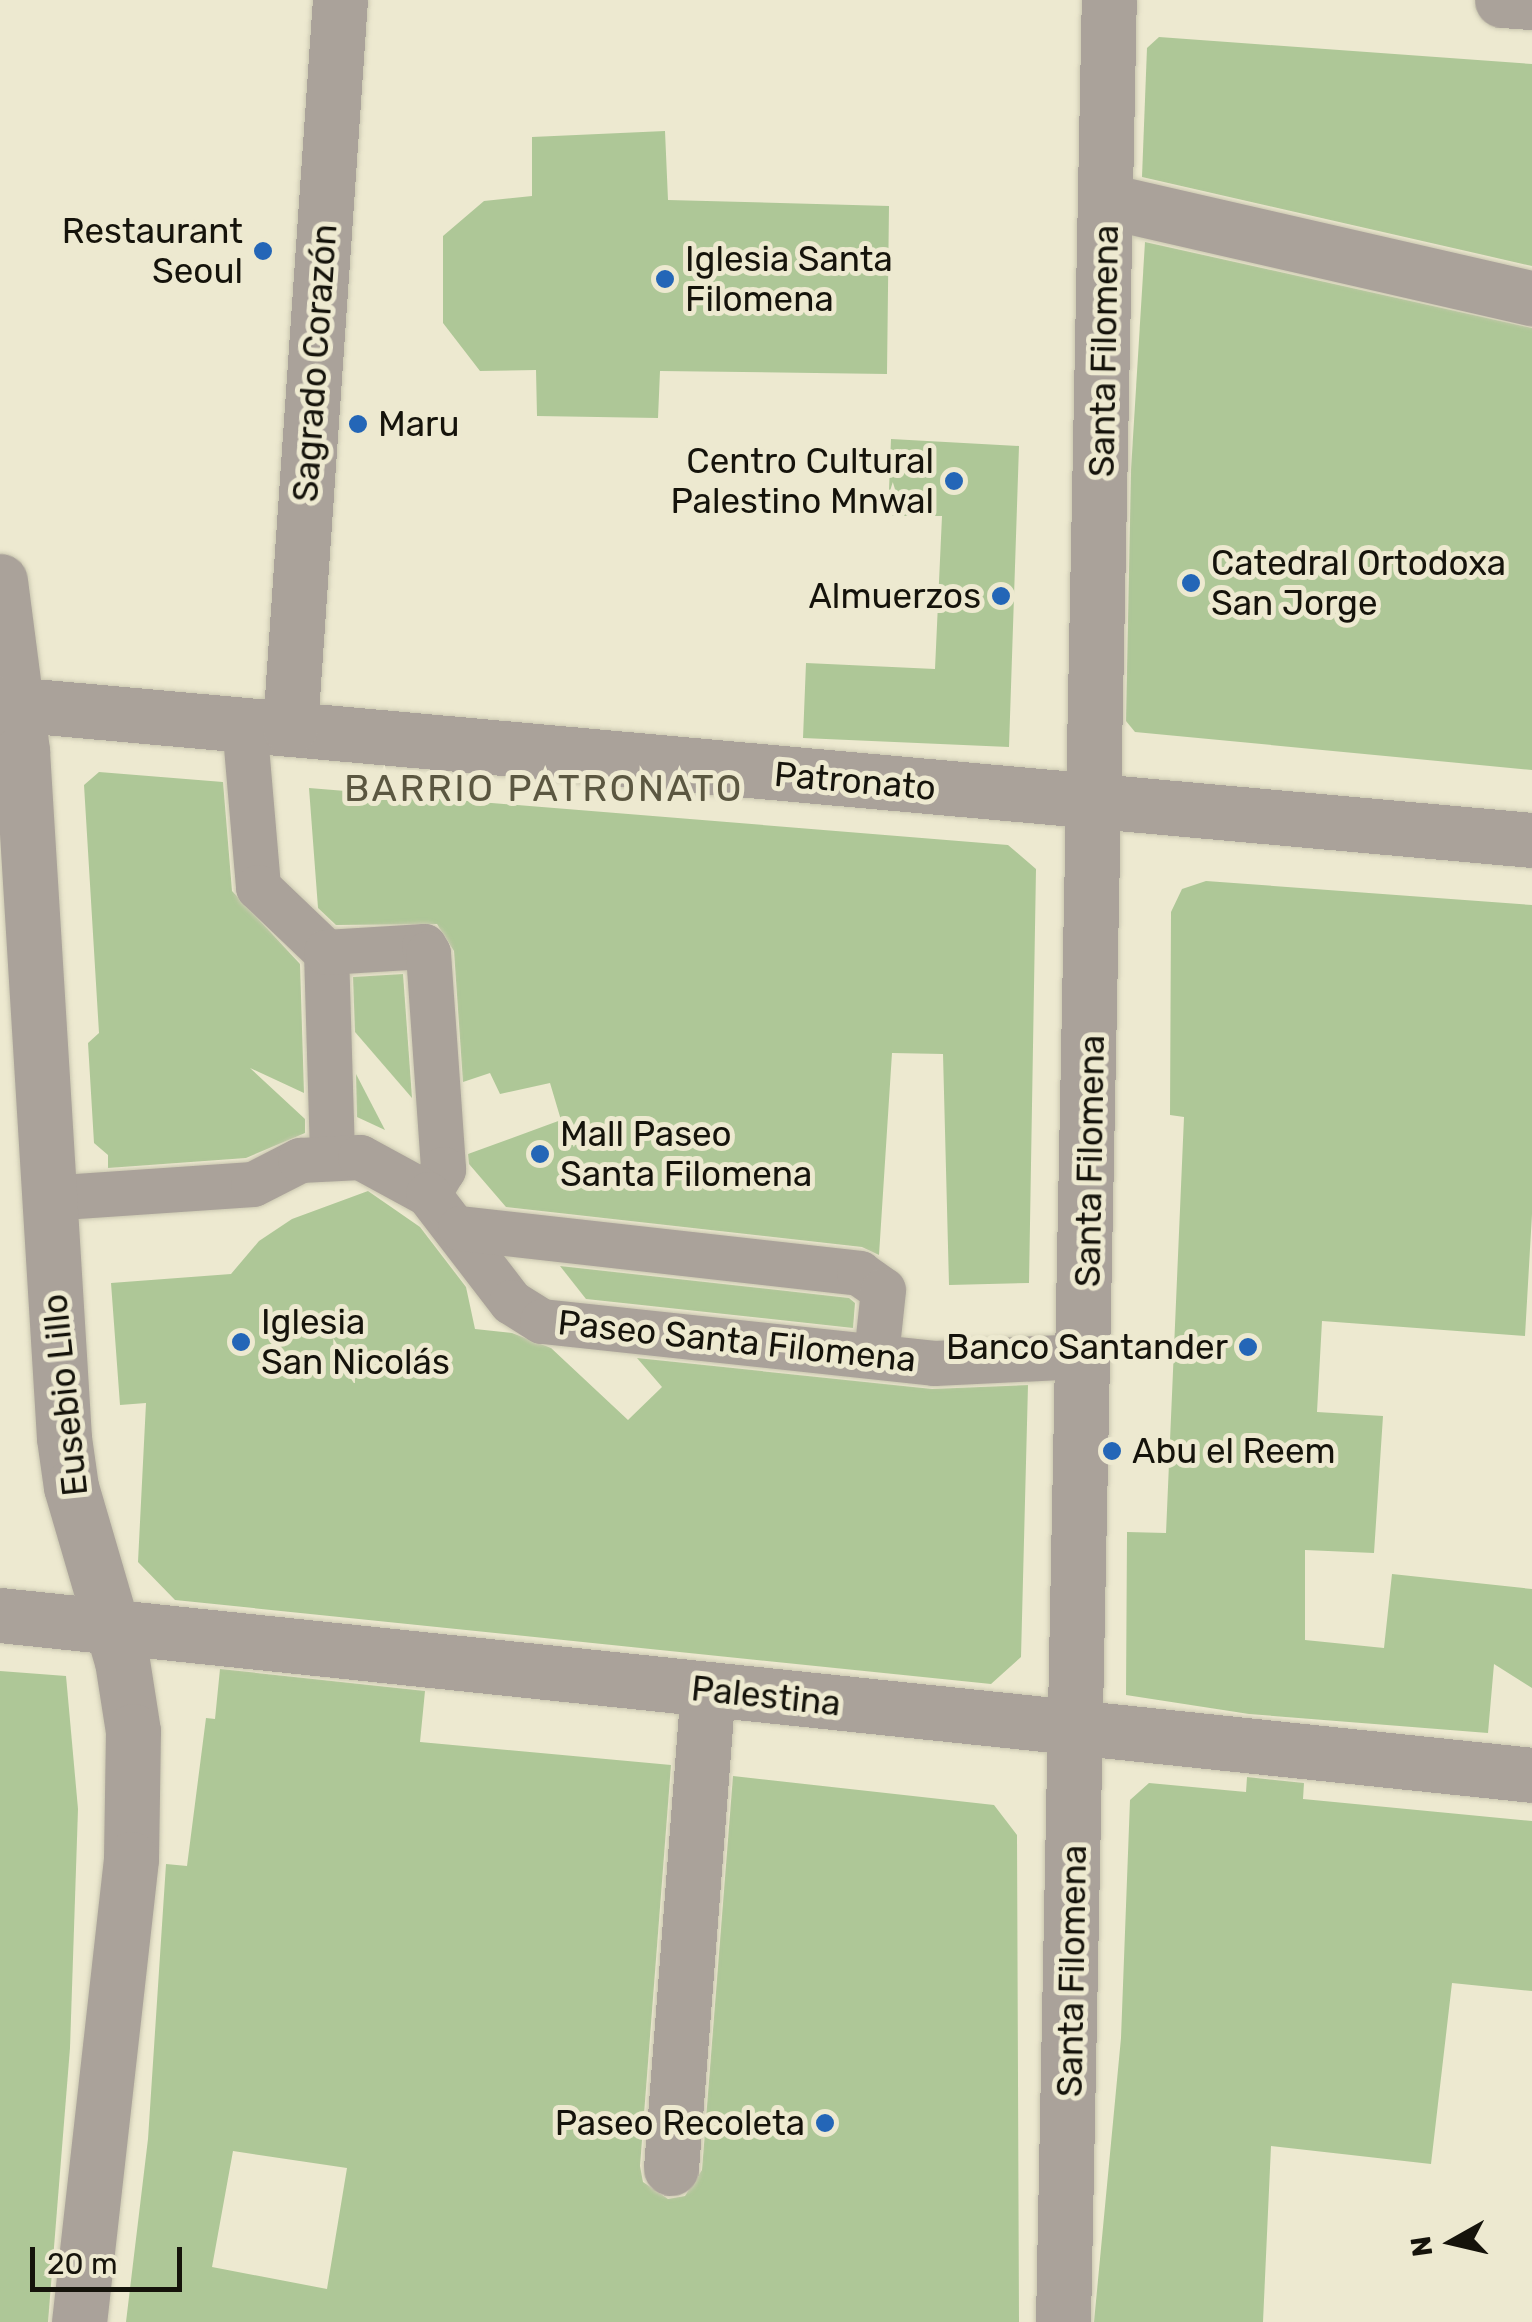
<!DOCTYPE html>
<meta charset="utf-8">
<style>
body{margin:0}
#map{position:relative;width:1532px;height:2322px;overflow:hidden;background:#ede9d0;font-family:Rubik,sans-serif}
div>[style]{position:absolute}
.building>*{inset:0;background:#aec797}
.roads{filter:drop-shadow(0 0 2px #cac7b0) drop-shadow(0 0 2px #cac7b0)}
.pedestrian>*{height:45px;margin:-22.5px;padding:0 22.5px;transform-origin:22.5px;border-radius:22.5px;background:#aaa29a}
.minor>*{height:55px;margin:-27.5px;padding:0 27.5px;transform-origin:27.5px;border-radius:27.5px;background:#aaa29a}
.dots>*{width:28px;height:28px;translate:-50% -50%;box-sizing:border-box;border:5px solid #ede9d0;border-radius:50%}
span{translate:-50% -50%;white-space:nowrap;text-align:center;line-height:1.15;-webkit-text-stroke:10px #ede9d0;paint-order:stroke}
.poi-label{font-size:35px;color:#15130b}
.right{translate:-100% -50%;text-align:right}
.left{translate:0 -50%;text-align:left}
.street-label{font-size:35px;color:#15130b}
.neighbourhood-label{font-size:38px;color:#5b5741;letter-spacing:2.5px}
.north{position:absolute;left:1402px;top:2192px;width:100px;height:100px;-webkit-text-stroke:8px #ede9d0;paint-order:stroke;rotate:262deg;font-size:28px;font-weight:700;line-height:40px;text-align:center;color:#15130b}
.north::after{content:'';display:block;margin:auto;width:35px;height:45px;background:#15130b;clip-path:polygon(50% 0,100% 100%,50% 72%,0 100%)}
.scale{position:absolute;left:30px;top:2247px;width:152px;height:45px;box-sizing:border-box;border:5px solid #15130b;border-top:0;padding-left:12px;font-size:30px;line-height:35px;white-space:nowrap;color:#15130b;-webkit-text-stroke:8px #ede9d0;paint-order:stroke}
</style>
<div id="map">
<div class="building">
<div style="clip-path:polygon(1159px 37px,1532px 64px,1532px 266px,1142px 177px,1147px 48px)"></div>
<div style="clip-path:polygon(665px 131px,668px 200px,889px 206px,887px 374px,660px 371px,658px 418px,537px 416px,536px 370px,480px 371px,443px 323px,443px 236px,484px 201px,532px 196px,532px 137px)"></div>
<div style="clip-path:polygon(1145px 242px,1532px 328px,1532px 770px,1135px 732px,1126px 721px,1131px 470px)"></div>
<div style="clip-path:polygon(891px 439px,1019px 446px,1009px 747px,803px 738px,806px 663px,935px 669px,942px 516px,888px 516px)"></div>
<div style="clip-path:polygon(99px 772px,223px 782px,232px 891px,300px 964px,304px 1093px,250px 1068px,305px 1119px,305px 1133px,246px 1158px,108px 1168px,108px 1155px,94px 1143px,88px 1043px,99px 1033px,84px 785px)"></div>
<div style="clip-path:polygon(309px 788px,1008px 845px,1036px 869px,1029px 1283px,949px 1285px,943px 1054px,892px 1053px,879px 1255px,862px 1247px,506px 1207px,469px 1164px,468px 1154px,561px 1120px,550px 1083px,500px 1094px,490px 1073px,463px 1082px,454px 951px,437px 924px,336px 925px,318px 908px)"></div>
<div style="clip-path:polygon(1206px 881px,1532px 905px,1532px 1214px,1525px 1336px,1322px 1321px,1317px 1412px,1383px 1416px,1374px 1553px,1305px 1550px,1305px 1640px,1384px 1648px,1392px 1574px,1532px 1589px,1532px 1688px,1494px 1664px,1488px 1733px,1249px 1714px,1126px 1695px,1127px 1532px,1166px 1533px,1184px 1117px,1170px 1115px,1171px 912px,1182px 889px)"></div>
<div style="clip-path:polygon(403px 974px,412px 1098px,355px 1032px,353px 977px)"></div>
<div style="clip-path:polygon(356px 1074px,385px 1130px,357px 1117px)"></div>
<div style="clip-path:polygon(368px 1191px,420px 1227px,466px 1287px,475px 1329px,512px 1333px,551px 1348px,628px 1420px,662px 1387px,637px 1358px,932px 1389px,1028px 1385px,1021px 1657px,991px 1684px,175px 1600px,138px 1562px,146px 1403px,120px 1405px,111px 1283px,231px 1274px,259px 1241px,292px 1219px)"></div>
<div style="clip-path:polygon(560px 1266px,849px 1298px,855px 1303px,853px 1328px,586px 1299px)"></div>
<div style="clip-path:polygon(evenodd,220px 1669px,425px 1691px,420px 1742px,671px 1765px,640px 2166px,643px 2182px,668px 2199px,685px 2196px,702px 2170px,733px 1776px,994px 1805px,1017px 1835px,1019px 2322px,126px 2322px,148px 2139px,166px 1864px,187px 1866px,206px 1718px,215px 1719px,220px 1669px,233px 2151px,347px 2168px,327px 2289px,212px 2267px,233px 2151px)"></div>
<div style="clip-path:polygon(0 1671px,66px 1676px,78px 1809px,70px 2048px,48px 2322px,0 2322px)"></div>
<div style="clip-path:polygon(1247px 1777px,1304px 1783px,1303px 1799px,1532px 1821px,1532px 1991px,1452px 1983px,1431px 2164px,1271px 2146px,1263px 2322px,1094px 2322px,1121px 2038px,1130px 1800px,1149px 1783px,1246px 1792px)"></div>
</div>
<div class="roads">
<div class="pedestrian">
<div style="left:244px;top:723px;width:165px;rotate:85.1deg"></div>
<div style="left:258px;top:887px;width:94px;rotate:43.7deg"></div>
<div style="left:326px;top:952px;width:203px;rotate:88.3deg"></div>
<div style="left:326px;top:952px;width:98px;rotate:-3.5deg"></div>
<div style="left:424px;top:946px;width:8px;rotate:60deg"></div>
<div style="left:428px;top:953px;width:217px;rotate:86deg"></div>
<div style="left:443px;top:1169px;width:29px;rotate:121deg"></div>
<div style="left:47px;top:1198px;width:206px;rotate:-3.9deg"></div>
<div style="left:253px;top:1184px;width:53px;rotate:-27.1deg"></div>
<div style="left:300px;top:1160px;width:60px;rotate:-2.9deg"></div>
<div style="left:360px;top:1157px;width:77px;rotate:28.6deg"></div>
<div style="left:428px;top:1194px;width:136px;rotate:52.5deg"></div>
<div style="left:511px;top:1302px;width:36px;rotate:32deg"></div>
<div style="left:542px;top:1321px;width:394px;rotate:6.1deg"></div>
<div style="left:934px;top:1363px;width:151px;rotate:-2.7deg"></div>
<div style="left:460px;top:1228px;width:402px;rotate:6.4deg"></div>
<div style="left:859px;top:1273px;width:29px;rotate:35deg"></div>
<div style="left:883px;top:1290px;width:66px;rotate:96.1deg"></div>
</div>
<div class="minor">
<div style="left:1502px;top:0;width:30px;rotate:4deg"></div>
<div style="left:1107px;top:201px;width:436px;rotate:12.9deg"></div>
<div style="left:0;top:581px;width:171px;rotate:82.6deg"></div>
<div style="left:22px;top:751px;width:688px;rotate:86.5deg"></div>
<div style="left:64px;top:1438px;width:49px;rotate:81.9deg"></div>
<div style="left:71px;top:1487px;width:181px;rotate:73.7deg"></div>
<div style="left:122px;top:1661px;width:71px;rotate:81.1deg"></div>
<div style="left:133px;top:1731px;width:128px;rotate:90.9deg"></div>
<div style="left:131px;top:1859px;width:466px;rotate:96.4deg"></div>
<div style="left:0;top:703px;width:1538px;rotate:5.11deg"></div>
<div style="left:290px;top:727px;width:729px;rotate:-86.07deg"></div>
<div style="left:0;top:1615px;width:1540px;rotate:5.96deg"></div>
<div style="left:671px;top:2168px;width:479px;rotate:-85.6deg"></div>
<div style="left:1063px;top:2322px;width:2322px;rotate:-88.87deg"></div>
</div>
</div>
<div class="dots">
<div style="left:263px;top:251px;background:#2466b7"></div>
<div style="left:665px;top:279px;background:#2466b7"></div>
<div style="left:358px;top:424px;background:#2466b7"></div>
<div style="left:954px;top:481px;background:#2466b7"></div>
<div style="left:1191px;top:583px;background:#2466b7"></div>
<div style="left:1001px;top:596px;background:#2466b7"></div>
<div style="left:540px;top:1154px;background:#2466b7"></div>
<div style="left:241px;top:1342px;background:#2466b7"></div>
<div style="left:1248px;top:1347px;background:#2466b7"></div>
<div style="left:1112px;top:1451px;background:#2466b7"></div>
<div style="left:825px;top:2123px;background:#2466b7"></div>
</div>
<div class="poi-label">
<span class="right" style="left:243px;top:251px">Restaurant<br>Seoul</span>
<span class="left" style="left:685px;top:279px">Iglesia Santa<br>Filomena</span>
<span class="left" style="left:378px;top:424px">Maru</span>
<span class="right" style="left:934px;top:481px">Centro Cultural<br>Palestino Mnwal</span>
<span class="left" style="left:1211px;top:583px">Catedral Ortodoxa<br>San Jorge</span>
<span class="right" style="left:981px;top:596px">Almuerzos</span>
<span class="left" style="left:560px;top:1154px">Mall Paseo<br>Santa Filomena</span>
<span class="left" style="left:261px;top:1342px">Iglesia<br>San Nicolás</span>
<span class="right" style="left:1228px;top:1347px">Banco Santander</span>
<span class="left" style="left:1132px;top:1451px">Abu el Reem</span>
<span class="right" style="left:805px;top:2123px">Paseo Recoleta</span>
</div>
<div class="street-label">
<span style="left:1104px;top:351px;rotate:-89deg">Santa Filomena</span>
<span style="left:315px;top:363px;rotate:-86deg">Sagrado Corazón</span>
<span style="left:855px;top:781px;rotate:5deg">Patronato</span>
<span style="left:1090px;top:1161px;rotate:-89deg">Santa Filomena</span>
<span style="left:737px;top:1341px;rotate:6deg">Paseo Santa Filomena</span>
<span style="left:65px;top:1395px;rotate:-96deg">Eusebio Lillo</span>
<span style="left:766px;top:1696px;rotate:6deg">Palestina</span>
<span style="left:1072px;top:1971px;rotate:-89deg">Santa Filomena</span>
</div>
<div class="neighbourhood-label">
<span style="left:544px;top:789px">BARRIO PATRONATO</span>
</div>
<div class="north">N</div>
<div class="scale">20 m</div>
</div>
